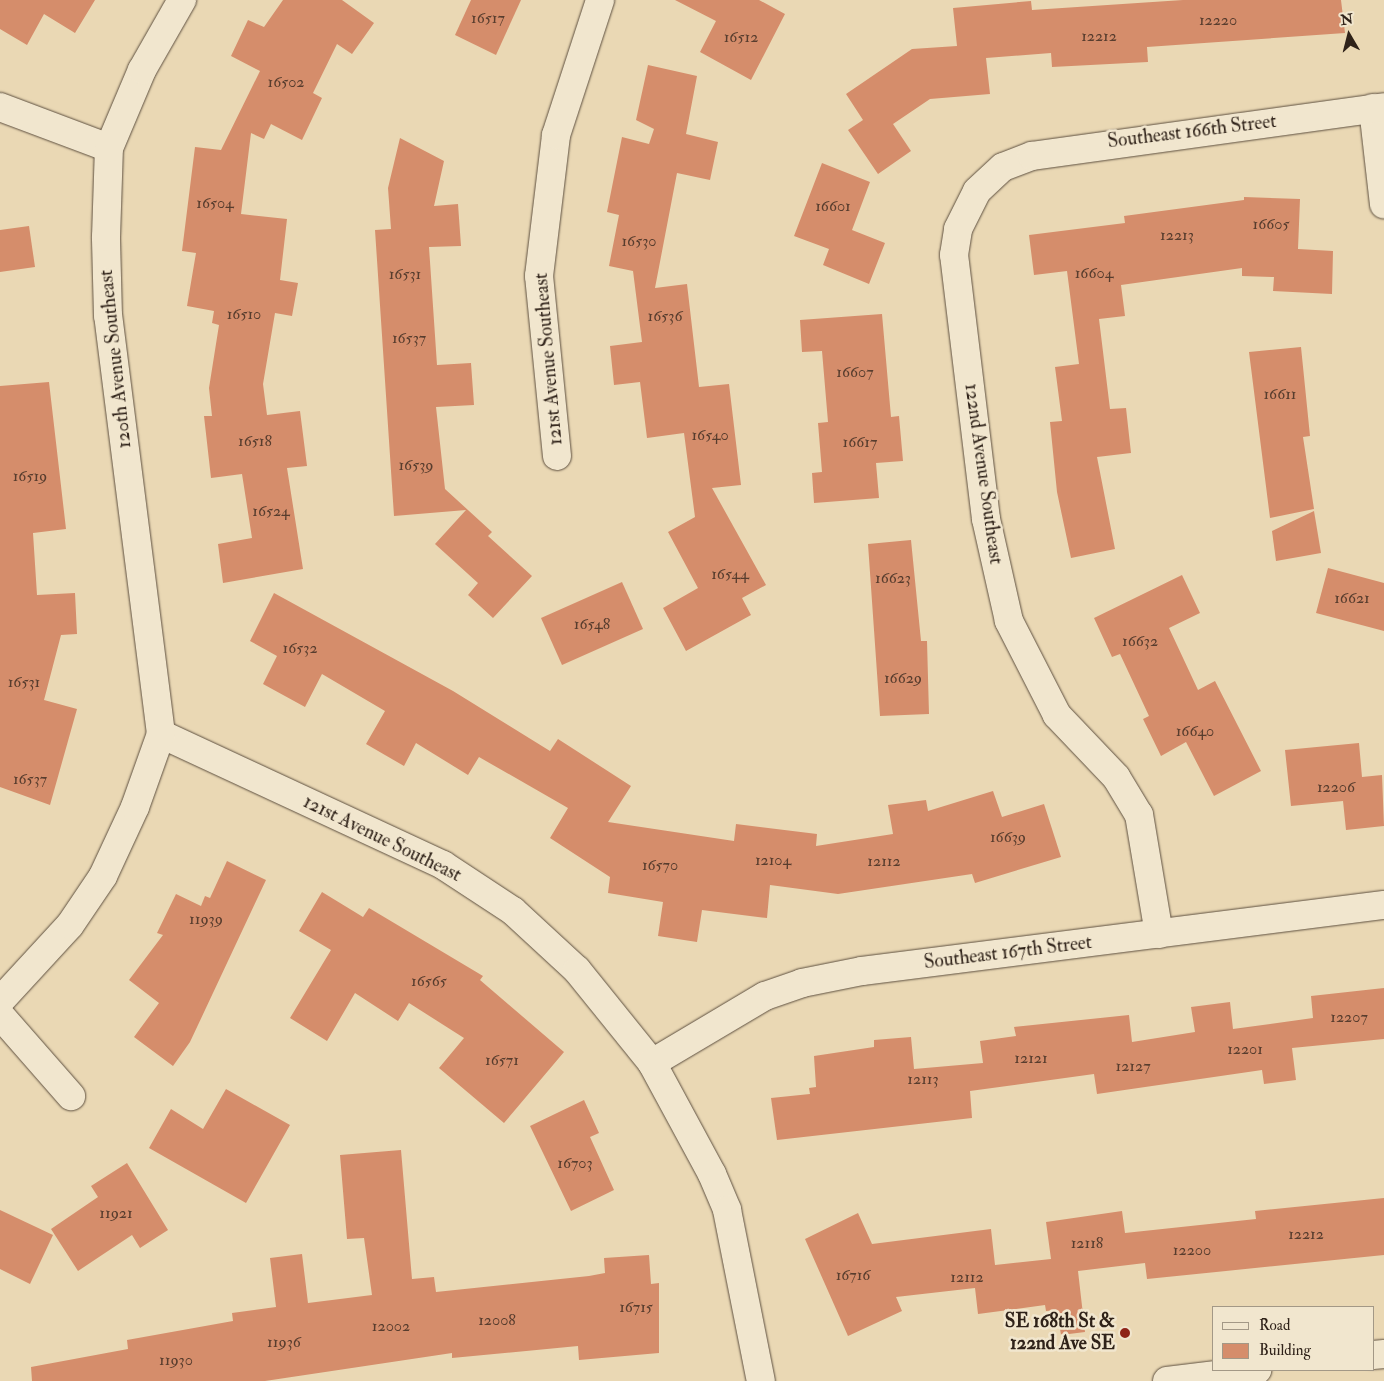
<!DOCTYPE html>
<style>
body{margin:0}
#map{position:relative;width:1384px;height:1381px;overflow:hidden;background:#ead8b4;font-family:"IM FELL Double Pica",serif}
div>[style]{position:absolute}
.building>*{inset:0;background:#d58d6b}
.roads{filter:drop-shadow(0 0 1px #5e5040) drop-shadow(0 0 1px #5e5040)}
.street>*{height:28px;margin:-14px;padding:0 14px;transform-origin:14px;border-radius:14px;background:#f1e6ce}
.secondary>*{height:28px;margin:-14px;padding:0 14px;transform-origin:14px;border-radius:14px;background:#f1e6ce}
.dots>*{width:14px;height:14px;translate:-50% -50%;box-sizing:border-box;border:2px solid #f1e6ce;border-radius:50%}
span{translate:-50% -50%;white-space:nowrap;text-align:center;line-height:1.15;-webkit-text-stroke:5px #f1e6ce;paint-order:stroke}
.number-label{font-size:16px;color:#583d2e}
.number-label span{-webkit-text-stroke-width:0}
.street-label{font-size:19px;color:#2f2219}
.poi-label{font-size:19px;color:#2f2219;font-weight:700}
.right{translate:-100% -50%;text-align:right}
.legend{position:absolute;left:1212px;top:1306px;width:162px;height:65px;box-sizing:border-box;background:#f1e6ce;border:1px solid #a39886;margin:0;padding:6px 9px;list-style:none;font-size:15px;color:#2f2219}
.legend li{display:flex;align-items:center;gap:10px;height:25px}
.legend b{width:25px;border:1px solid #a39886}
.north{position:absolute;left:1324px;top:10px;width:50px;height:50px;-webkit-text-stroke:4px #f1e6ce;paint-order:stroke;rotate:352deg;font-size:14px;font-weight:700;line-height:20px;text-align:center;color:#2f2219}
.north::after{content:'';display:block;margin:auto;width:18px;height:22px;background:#2f2219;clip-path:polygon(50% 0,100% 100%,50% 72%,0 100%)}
</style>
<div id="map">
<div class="building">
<div style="clip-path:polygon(0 0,95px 0,75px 33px,44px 14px,27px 45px,0 29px)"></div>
<div style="clip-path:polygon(283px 0,342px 0,374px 23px,352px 54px,337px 44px,313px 93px,322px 98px,302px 140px,271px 124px,264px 139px,251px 133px,241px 214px,287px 219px,280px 280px,298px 283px,292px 316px,275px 313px,263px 384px,267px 415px,300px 411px,307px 466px,287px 468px,303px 569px,223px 583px,218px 544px,252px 538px,242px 474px,211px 478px,204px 416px,212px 416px,209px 388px,219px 325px,212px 323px,214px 311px,187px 306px,196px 253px,182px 251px,195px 147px,221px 150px,260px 71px,231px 56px,248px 20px,264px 27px)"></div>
<div style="clip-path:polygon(471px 0,521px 0,496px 55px,455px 35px)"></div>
<div style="clip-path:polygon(675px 0,759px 0,785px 14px,751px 80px,700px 52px,716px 21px)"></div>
<div style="clip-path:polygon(1183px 0,1341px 0,1345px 33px,1147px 47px,1148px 62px,1052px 67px,1051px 53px,986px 58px,990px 94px,930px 99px,893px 124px,911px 151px,878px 174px,848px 130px,863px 120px,846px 94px,912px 49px,957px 46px,953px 8px,1031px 1px,1032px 10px)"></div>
<div style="clip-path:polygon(648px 65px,697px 76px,686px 134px,718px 142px,710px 180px,677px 173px,655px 288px,687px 284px,699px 387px,729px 384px,741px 485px,712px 488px,766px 585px,742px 598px,751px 615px,686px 651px,663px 608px,698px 588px,668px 532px,695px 517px,684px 433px,647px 438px,640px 382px,614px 385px,610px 346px,642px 342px,633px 271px,609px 266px,619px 215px,607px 212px,622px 137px,649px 144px,654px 129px,636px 120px)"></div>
<div style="clip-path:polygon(400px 138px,444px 161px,434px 206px,458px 204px,461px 246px,429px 247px,437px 365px,471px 363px,474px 405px,436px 407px,445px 489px,492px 532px,488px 536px,532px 576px,493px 618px,468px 595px,478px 583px,435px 544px,466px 510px,394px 516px,375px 230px,391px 229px,388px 188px)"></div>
<div style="clip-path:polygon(822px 163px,870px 182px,852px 230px,885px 243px,869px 284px,823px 265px,829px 249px,794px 236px)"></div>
<div style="clip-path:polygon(1244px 197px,1300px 199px,1298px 249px,1333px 251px,1332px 294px,1273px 291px,1274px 277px,1242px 276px,1242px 268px,1121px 285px,1125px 316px,1099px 319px,1110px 409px,1126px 408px,1131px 453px,1097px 457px,1115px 549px,1071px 558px,1057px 492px,1050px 422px,1062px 421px,1055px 367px,1079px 364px,1067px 271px,1034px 275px,1029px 235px,1125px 223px,1124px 216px,1244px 200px)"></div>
<div style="clip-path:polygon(29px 226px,35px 267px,0 272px,0 230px)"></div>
<div style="clip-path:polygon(882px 314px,891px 417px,899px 416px,903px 461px,876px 463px,879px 498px,814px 503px,812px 473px,822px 472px,818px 423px,828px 422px,822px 351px,802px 352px,800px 320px)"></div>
<div style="clip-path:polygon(1301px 347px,1310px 436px,1303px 437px,1314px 509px,1270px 518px,1249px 352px)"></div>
<div style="clip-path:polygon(49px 382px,66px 529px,33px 533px,37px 595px,75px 593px,77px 634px,61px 635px,44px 700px,77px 709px,50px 805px,0 787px,0 386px)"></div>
<div style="clip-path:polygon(1314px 511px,1321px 553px,1276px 561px,1272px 531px)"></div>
<div style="clip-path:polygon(911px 540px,921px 641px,927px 641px,929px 714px,880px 716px,868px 544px)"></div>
<div style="clip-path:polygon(1328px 568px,1384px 583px,1384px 631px,1316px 613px)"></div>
<div style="clip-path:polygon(1182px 575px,1200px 613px,1169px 628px,1198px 690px,1215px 681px,1261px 771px,1214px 796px,1186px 742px,1161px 756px,1143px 719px,1149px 716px,1120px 654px,1112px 657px,1094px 618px)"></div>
<div style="clip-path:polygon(622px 582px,643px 629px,562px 665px,541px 618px)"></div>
<div style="clip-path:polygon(274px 593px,453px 691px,550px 751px,558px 739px,631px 786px,608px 822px,734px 841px,736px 824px,817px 834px,816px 846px,893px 834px,888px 805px,926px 800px,928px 811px,993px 791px,1002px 817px,1044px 804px,1061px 857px,975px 883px,972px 874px,838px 894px,770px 885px,767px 918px,702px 910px,697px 942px,658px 936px,663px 902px,608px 893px,610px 877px,550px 838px,568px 808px,479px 757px,468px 775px,416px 743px,404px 766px,366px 744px,385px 711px,322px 674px,305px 707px,263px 684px,277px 656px,250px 641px)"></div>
<div style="clip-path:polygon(1359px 743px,1362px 777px,1382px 775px,1384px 826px,1346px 830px,1343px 801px,1291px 806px,1285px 750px)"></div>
<div style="clip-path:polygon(227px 861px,266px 880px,190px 1042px,173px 1066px,134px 1037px,159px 1003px,129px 980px,163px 935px,157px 933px,176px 894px,201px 906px,205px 896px,210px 898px)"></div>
<div style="clip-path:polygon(322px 892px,363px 917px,369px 908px,483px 976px,480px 980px,564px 1052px,504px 1123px,439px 1068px,464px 1038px,409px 1003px,398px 1021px,355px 993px,327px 1041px,290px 1018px,331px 950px,299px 931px)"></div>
<div style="clip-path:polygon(1384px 988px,1384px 1039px,1292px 1048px,1296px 1080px,1264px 1084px,1262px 1070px,1097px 1094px,1094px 1074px,970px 1091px,972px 1118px,777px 1140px,771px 1098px,810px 1094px,809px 1088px,816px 1087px,814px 1056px,874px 1047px,874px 1040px,911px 1037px,914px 1069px,983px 1063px,980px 1041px,1016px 1036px,1014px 1027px,1129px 1015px,1132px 1042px,1195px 1032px,1191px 1007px,1230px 1002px,1233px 1029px,1313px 1018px,1311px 996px)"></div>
<div style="clip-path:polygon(226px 1089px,290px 1125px,246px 1203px,149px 1148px,171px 1109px,203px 1129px)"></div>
<div style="clip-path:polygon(584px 1100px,599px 1133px,590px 1137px,614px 1190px,571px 1211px,530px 1126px)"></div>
<div style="clip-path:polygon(401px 1150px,412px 1279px,434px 1277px,436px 1292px,589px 1276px,605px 1273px,604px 1258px,649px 1255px,651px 1284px,659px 1283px,659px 1353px,579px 1360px,578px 1346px,452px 1358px,452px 1353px,265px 1381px,32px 1381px,31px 1367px,128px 1349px,127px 1340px,233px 1321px,232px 1313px,276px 1307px,270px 1258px,302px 1254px,308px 1303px,372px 1295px,364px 1238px,347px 1239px,340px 1155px)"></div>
<div style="clip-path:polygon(127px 1163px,168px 1230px,140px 1248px,132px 1235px,78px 1271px,51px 1229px,98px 1197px,91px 1186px)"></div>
<div style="clip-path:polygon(1384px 1198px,1384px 1255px,1147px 1279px,1145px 1263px,1078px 1271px,1085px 1332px,1061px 1335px,1057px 1310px,1046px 1311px,1045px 1305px,978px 1314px,975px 1288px,896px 1297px,902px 1311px,848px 1336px,805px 1239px,858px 1213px,872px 1244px,991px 1229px,995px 1265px,1051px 1259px,1046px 1222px,1122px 1211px,1125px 1233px,1256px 1219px,1255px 1211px)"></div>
<div style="clip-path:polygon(0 1210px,53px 1235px,30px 1284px,0 1269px)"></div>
</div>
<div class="roads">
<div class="street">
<div style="left:0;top:107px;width:116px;rotate:20.6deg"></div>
<div style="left:1373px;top:108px;width:97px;rotate:83.5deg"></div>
<div style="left:557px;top:456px;width:181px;rotate:-95.7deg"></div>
<div style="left:539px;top:276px;width:142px;rotate:-83.1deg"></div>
<div style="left:556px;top:135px;width:142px;rotate:-71.9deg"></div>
<div style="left:161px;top:734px;width:311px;rotate:24.9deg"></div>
<div style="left:443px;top:865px;width:84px;rotate:33.3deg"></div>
<div style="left:513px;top:911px;width:87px;rotate:42.7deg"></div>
<div style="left:577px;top:970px;width:119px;rotate:51.1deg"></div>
<div style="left:652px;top:1063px;width:126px;rotate:61.6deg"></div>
<div style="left:712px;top:1174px;width:39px;rotate:67deg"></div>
<div style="left:727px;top:1210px;width:174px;rotate:78.8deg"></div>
<div style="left:1159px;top:934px;width:121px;rotate:-99.5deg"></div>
<div style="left:1139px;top:815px;width:44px;rotate:-121.2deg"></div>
<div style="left:1116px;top:777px;width:86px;rotate:-133.6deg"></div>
<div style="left:1057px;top:715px;width:106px;rotate:-117.1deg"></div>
<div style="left:1009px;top:621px;width:105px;rotate:-102.7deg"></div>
<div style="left:986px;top:519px;width:266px;rotate:-96.9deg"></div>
<div style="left:954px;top:255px;width:26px;rotate:-81deg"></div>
<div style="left:958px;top:229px;width:42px;rotate:-63.4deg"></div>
<div style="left:977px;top:191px;width:35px;rotate:-43deg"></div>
<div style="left:1003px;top:167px;width:31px;rotate:-21deg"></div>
<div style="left:1032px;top:156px;width:355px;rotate:-7.9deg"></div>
<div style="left:0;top:1001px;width:103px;rotate:-47.4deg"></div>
<div style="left:70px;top:925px;width:59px;rotate:-56deg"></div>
<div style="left:103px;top:876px;width:76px;rotate:-65.1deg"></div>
<div style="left:135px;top:807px;width:77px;rotate:-70.4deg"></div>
<div style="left:161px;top:734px;width:421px;rotate:-97.2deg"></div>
<div style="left:108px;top:316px;width:79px;rotate:-91.5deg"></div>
<div style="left:106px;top:237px;width:89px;rotate:-88.1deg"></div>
<div style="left:109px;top:148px;width:85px;rotate:-67.1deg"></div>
<div style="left:142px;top:70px;width:81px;rotate:-60.3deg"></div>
<div style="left:0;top:1015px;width:108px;rotate:48.8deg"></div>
<div style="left:652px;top:1063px;width:131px;rotate:-30.7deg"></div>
<div style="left:765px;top:996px;width:39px;rotate:-19deg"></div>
<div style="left:802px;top:983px;width:61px;rotate:-11.3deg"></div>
<div style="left:862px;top:971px;width:526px;rotate:-7.21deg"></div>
</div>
<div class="secondary">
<div style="left:1373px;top:1355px;width:11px;rotate:-5deg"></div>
<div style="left:1167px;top:1381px;width:91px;rotate:-7deg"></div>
</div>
</div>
<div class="dots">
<div style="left:1125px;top:1333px;background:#8f2418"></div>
</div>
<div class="number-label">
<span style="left:488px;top:18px">16517</span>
<span style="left:1218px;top:20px">12220</span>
<span style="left:1099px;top:36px">12212</span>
<span style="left:741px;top:37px">16512</span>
<span style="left:286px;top:82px">16502</span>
<span style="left:215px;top:203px">16504</span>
<span style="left:833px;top:206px">16601</span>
<span style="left:1271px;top:224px">16605</span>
<span style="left:1177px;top:235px">12213</span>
<span style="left:639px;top:241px">16530</span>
<span style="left:1094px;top:273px">16604</span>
<span style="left:405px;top:274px">16531</span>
<span style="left:244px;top:314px">16510</span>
<span style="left:665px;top:316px">16536</span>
<span style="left:409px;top:338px">16537</span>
<span style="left:855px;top:372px">16607</span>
<span style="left:1280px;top:394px">16611</span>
<span style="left:710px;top:435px">16540</span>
<span style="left:255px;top:441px">16518</span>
<span style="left:860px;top:442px">16617</span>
<span style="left:416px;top:465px">16539</span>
<span style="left:30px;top:476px">16519</span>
<span style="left:271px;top:511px">16524</span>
<span style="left:730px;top:574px">16544</span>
<span style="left:893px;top:578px">16623</span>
<span style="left:1352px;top:598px">16621</span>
<span style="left:592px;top:624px">16548</span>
<span style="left:1140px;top:641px">16632</span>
<span style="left:300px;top:648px">16532</span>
<span style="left:903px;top:678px">16629</span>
<span style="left:24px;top:682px">16531</span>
<span style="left:1195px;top:731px">16640</span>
<span style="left:30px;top:779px">16537</span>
<span style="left:1336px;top:787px">12206</span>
<span style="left:1008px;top:837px">16639</span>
<span style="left:773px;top:860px">12104</span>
<span style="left:884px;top:861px">12112</span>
<span style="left:660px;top:865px">16570</span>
<span style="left:206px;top:919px">11939</span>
<span style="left:429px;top:981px">16565</span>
<span style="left:1349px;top:1017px">12207</span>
<span style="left:1245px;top:1049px">12201</span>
<span style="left:1031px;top:1058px">12121</span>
<span style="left:502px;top:1060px">16571</span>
<span style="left:1133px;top:1066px">12127</span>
<span style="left:923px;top:1079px">12113</span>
<span style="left:575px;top:1163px">16703</span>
<span style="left:116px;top:1213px">11921</span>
<span style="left:1306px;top:1234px">12212</span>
<span style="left:1087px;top:1243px">12118</span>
<span style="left:1192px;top:1250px">12200</span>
<span style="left:853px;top:1275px">16716</span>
<span style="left:967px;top:1277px">12112</span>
<span style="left:636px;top:1307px">16715</span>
<span style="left:497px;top:1320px">12008</span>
<span style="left:391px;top:1326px">12002</span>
<span style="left:284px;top:1342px">11936</span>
<span style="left:176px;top:1360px">11930</span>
</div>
<div class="street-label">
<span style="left:1192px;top:132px;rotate:-7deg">Southeast 166th Street</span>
<span style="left:116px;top:359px;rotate:-96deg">120th Avenue Southeast</span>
<span style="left:549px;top:359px;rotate:-95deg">121st Avenue Southeast</span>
<span style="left:983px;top:474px;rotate:82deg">122nd Avenue Southeast</span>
<span style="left:382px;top:839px;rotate:26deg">121st Avenue Southeast</span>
<span style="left:1008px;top:953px;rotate:-7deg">Southeast 167th Street</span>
</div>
<div class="poi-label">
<span class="right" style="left:1115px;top:1333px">SE 168th St &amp;<br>122nd Ave SE</span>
</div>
<ul class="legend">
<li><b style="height:6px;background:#f1e6ce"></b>Road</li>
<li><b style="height:14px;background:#d58d6b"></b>Building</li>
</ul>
<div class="north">N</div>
</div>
